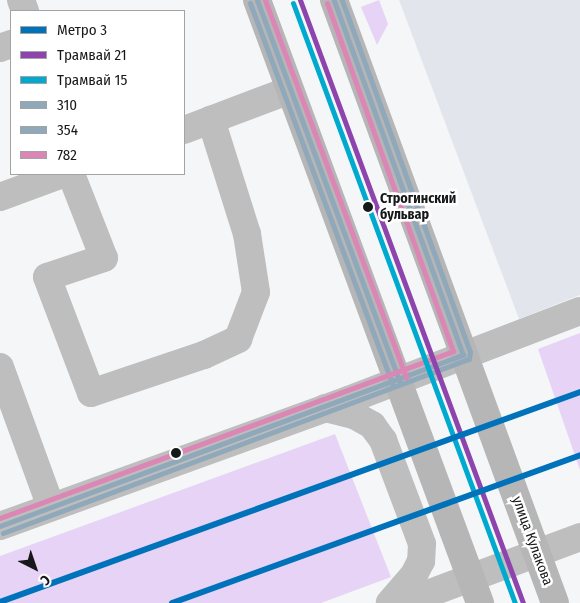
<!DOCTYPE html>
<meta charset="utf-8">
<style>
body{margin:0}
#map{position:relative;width:580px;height:603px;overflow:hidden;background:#f4f6f8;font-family:"Fira Sans Condensed",sans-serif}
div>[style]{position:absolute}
.built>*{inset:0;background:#e2e6ec}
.green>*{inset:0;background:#e7d3f6}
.minor>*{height:28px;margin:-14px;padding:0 14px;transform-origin:14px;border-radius:14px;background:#bebebe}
.major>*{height:28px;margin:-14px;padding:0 14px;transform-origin:14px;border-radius:14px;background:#b6b6b7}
.bus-1>*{height:5px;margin:-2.5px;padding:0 2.5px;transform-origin:2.5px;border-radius:2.5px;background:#8fa8ba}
.bus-2>*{height:5px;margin:-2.5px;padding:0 2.5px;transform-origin:2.5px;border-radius:2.5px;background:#8fa8ba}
.bus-3>*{height:5px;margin:-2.5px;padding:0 2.5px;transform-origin:2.5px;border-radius:2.5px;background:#dc86b6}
.tram-1>*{height:5px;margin:-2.5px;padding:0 2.5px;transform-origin:2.5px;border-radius:2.5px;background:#8e44ad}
.tram-2>*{height:5px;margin:-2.5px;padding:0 2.5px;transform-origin:2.5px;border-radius:2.5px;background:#00a9ce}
.metro-1>*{height:6px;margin:-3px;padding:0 3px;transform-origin:3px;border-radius:3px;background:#0072ba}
.dots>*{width:14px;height:14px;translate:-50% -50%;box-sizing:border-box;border:2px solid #fff;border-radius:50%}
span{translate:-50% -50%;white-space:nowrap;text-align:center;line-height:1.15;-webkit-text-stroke:5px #fff;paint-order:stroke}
.stop-label{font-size:14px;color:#171819;font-weight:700}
.left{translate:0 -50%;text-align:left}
.street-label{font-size:14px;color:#171819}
.legend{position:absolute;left:10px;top:10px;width:175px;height:165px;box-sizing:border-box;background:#fff;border:1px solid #a2a3a3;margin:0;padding:6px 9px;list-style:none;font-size:15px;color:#171819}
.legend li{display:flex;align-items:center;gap:10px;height:25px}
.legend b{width:25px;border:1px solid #a2a3a3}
.north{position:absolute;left:10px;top:543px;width:50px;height:50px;-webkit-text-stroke:4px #fff;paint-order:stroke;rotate:139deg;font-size:14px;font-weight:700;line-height:20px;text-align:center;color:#171819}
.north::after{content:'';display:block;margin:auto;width:18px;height:22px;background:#171819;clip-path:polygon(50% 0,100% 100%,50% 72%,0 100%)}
</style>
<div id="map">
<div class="built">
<div style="clip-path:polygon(399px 0,580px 0,580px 295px,519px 319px)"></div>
</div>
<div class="green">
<div style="clip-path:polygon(379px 0,388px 24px,377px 45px,361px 7px)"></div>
<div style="clip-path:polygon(580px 333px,580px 470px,538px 349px)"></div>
<div style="clip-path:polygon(335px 434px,391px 577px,321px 603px,0 603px,0 556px)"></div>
</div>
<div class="minor">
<div style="left:21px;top:0;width:12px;rotate:70deg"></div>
<div style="left:0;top:48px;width:12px;rotate:-20deg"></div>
<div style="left:184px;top:130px;width:113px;rotate:-20.7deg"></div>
<div style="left:71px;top:174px;width:90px;rotate:68.6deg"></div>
<div style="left:104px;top:258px;width:60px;rotate:161.6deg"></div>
<div style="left:47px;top:277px;width:124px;rotate:69.2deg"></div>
<div style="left:91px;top:393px;width:119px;rotate:-18.6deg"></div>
<div style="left:204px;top:355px;width:38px;rotate:-25deg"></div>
<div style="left:238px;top:339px;width:50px;rotate:-69deg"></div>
<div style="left:256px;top:292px;width:59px;rotate:-98.8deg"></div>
<div style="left:247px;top:234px;width:120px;rotate:-107.5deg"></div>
<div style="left:0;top:197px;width:67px;rotate:-20.1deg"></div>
<div style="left:0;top:367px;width:149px;rotate:70deg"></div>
<div style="left:325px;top:408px;width:30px;rotate:14deg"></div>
<div style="left:354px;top:415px;width:21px;rotate:29deg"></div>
<div style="left:372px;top:425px;width:19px;rotate:54deg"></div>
<div style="left:383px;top:440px;width:111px;rotate:69.4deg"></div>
<div style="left:422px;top:544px;width:17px;rotate:93deg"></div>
<div style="left:421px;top:561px;width:16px;rotate:117deg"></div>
<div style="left:414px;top:575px;width:37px;rotate:131deg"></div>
<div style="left:0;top:526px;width:370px;rotate:-19.9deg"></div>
<div style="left:348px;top:400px;width:248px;rotate:-21deg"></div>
<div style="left:403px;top:603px;width:189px;rotate:-20.4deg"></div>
</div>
<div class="major">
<div style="left:257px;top:0;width:643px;rotate:69.7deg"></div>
<div style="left:334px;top:0;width:642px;rotate:69.87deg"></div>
</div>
<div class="bus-1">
<div style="left:257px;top:0;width:406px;rotate:69.5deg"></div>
<div style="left:0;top:526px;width:494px;rotate:-20.3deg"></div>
<div style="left:463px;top:355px;width:378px;rotate:-110deg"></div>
</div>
<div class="bus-2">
<div style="left:250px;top:3px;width:406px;rotate:69.5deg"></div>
<div style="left:3px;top:533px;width:497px;rotate:-20.5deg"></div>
<div style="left:469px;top:359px;width:7px;rotate:-82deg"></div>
<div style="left:470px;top:352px;width:375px;rotate:-110deg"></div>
</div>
<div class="bus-3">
<div style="left:265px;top:0;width:403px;rotate:69.5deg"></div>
<div style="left:0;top:518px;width:483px;rotate:-20.2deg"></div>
<div style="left:453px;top:351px;width:370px;rotate:-109.9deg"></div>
</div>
<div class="tram-1">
<div style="left:300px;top:0;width:643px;rotate:69.7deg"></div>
</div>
<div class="tram-2">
<div style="left:293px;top:3px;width:640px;rotate:69.7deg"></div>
</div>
<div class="metro-1">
<div style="left:0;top:602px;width:617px;rotate:-19.9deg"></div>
<div style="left:172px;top:603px;width:434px;rotate:-19.9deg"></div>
</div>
<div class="dots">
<div style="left:368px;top:207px;background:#171819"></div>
<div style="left:176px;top:453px;background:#171819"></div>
</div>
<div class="stop-label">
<span class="left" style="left:380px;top:207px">Строгинский<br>бульвар</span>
</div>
<div class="street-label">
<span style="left:532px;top:541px;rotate:70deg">улица Кулакова</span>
</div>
<ul class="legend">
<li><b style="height:6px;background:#0072ba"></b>Метро 3</li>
<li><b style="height:6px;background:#8e44ad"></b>Трамвай 21</li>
<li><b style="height:6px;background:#00a9ce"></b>Трамвай 15</li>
<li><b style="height:6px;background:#8fa8ba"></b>310</li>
<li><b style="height:6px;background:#8fa8ba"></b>354</li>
<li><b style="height:6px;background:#dc86b6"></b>782</li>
</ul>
<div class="north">С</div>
</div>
